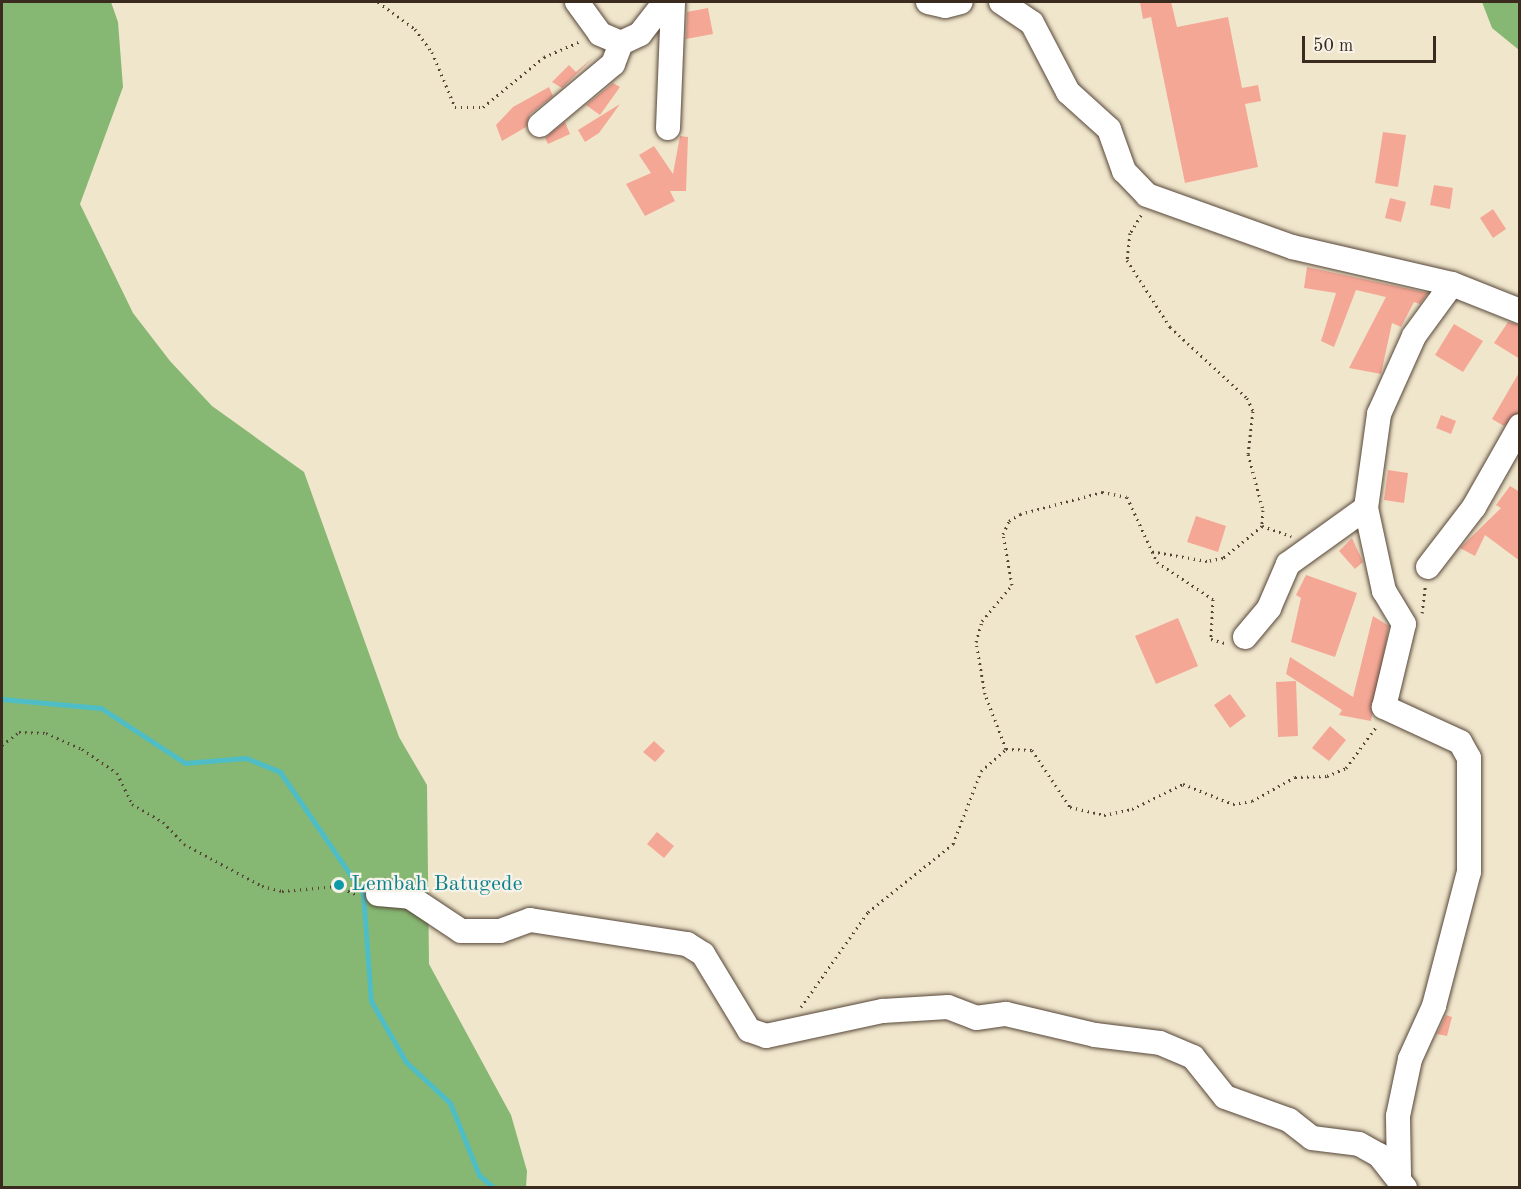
<!DOCTYPE html>
<style>
body{margin:0}
#map{position:relative;width:1521px;height:1189px;overflow:hidden;background:#f0e6cc;font-family:"Old Standard TT",serif}
div>[style]{position:absolute}
.forest>*{inset:0;background:#86b873}
.stream>*{height:5px;margin:-2.5px;padding:0 2.5px;transform-origin:2.5px;border-radius:2.5px;background:#4fbdc5}
.building>*{inset:0;background:#f5a796}
.path>*{height:3px;margin-top:-1.5px;transform-origin:0;background:repeating-linear-gradient(90deg,#564638 0 1.5px,transparent 0 6px)}
.roads{filter:drop-shadow(0 0 2px #564638) drop-shadow(0 0 2px #564638)}
.minor>*{height:24px;margin:-12px;padding:0 12px;transform-origin:12px;border-radius:12px;background:#fff}
.dots>*{width:16px;height:16px;translate:-50% -50%;box-sizing:border-box;border:3px solid #f7f3e8;border-radius:50%}
span{translate:-50% -50%;white-space:nowrap;text-align:center;line-height:1.15;-webkit-text-stroke:4.5px #f7f3e8;paint-order:stroke}
.culture-label{font-size:22px;color:#0d838f}
.left{translate:0 -50%;text-align:left}
.frame{position:absolute;inset:0;border:3px solid #3b2a1e;pointer-events:none}
.scale{position:absolute;left:1302px;top:36px;width:134px;height:27px;box-sizing:border-box;border:3px solid #3b2a1e;border-top:0;padding-left:8px;font-size:18px;line-height:21px;white-space:nowrap;color:#3b2a1e;-webkit-text-stroke:4px #f7f3e8;paint-order:stroke}
</style>
<div id="map">
<div class="forest">
<div style="clip-path:polygon(2px 2px,111px 2px,118px 22px,123px 87px,80px 204px,133px 313px,170px 361px,212px 406px,304px 472px,399px 737px,427px 785px,429px 964px,511px 1115px,527px 1171px,526px 1188px,2px 1188px)"></div>
<div style="clip-path:polygon(1482px 2px,1519px 2px,1519px 50px,1492px 28px)"></div>
</div>
<div class="stream">
<div style="left:2px;top:699px;width:99px;rotate:5.2deg"></div>
<div style="left:101px;top:708px;width:100px;rotate:33.2deg"></div>
<div style="left:185px;top:763px;width:61px;rotate:-4.7deg"></div>
<div style="left:246px;top:758px;width:37px;rotate:22deg"></div>
<div style="left:280px;top:772px;width:147px;rotate:55.6deg"></div>
<div style="left:363px;top:893px;width:108px;rotate:85.8deg"></div>
<div style="left:371px;top:1001px;width:70px;rotate:60.2deg"></div>
<div style="left:406px;top:1062px;width:60px;rotate:43deg"></div>
<div style="left:450px;top:1103px;width:78px;rotate:68.1deg"></div>
<div style="left:479px;top:1175px;width:20px;rotate:41deg"></div>
</div>
<div class="building">
<div style="clip-path:polygon(1140px 2px,1171px 2px,1177px 27px,1228px 17px,1242px 88px,1258px 85px,1261px 101px,1245px 104px,1258px 167px,1185px 183px,1151px 17px,1143px 19px)"></div>
<div style="clip-path:polygon(708px 8px,713px 34px,686px 39px,687px 12px)"></div>
<div style="clip-path:polygon(594px 57px,562px 88px,552px 82px,569px 65px,576px 72px)"></div>
<div style="clip-path:polygon(613px 83px,620px 87px,600px 115px,586px 105px)"></div>
<div style="clip-path:polygon(549px 87px,553px 96px,530px 114px,526px 127px,502px 141px,496px 125px,513px 107px)"></div>
<div style="clip-path:polygon(620px 104px,599px 133px,585px 142px,578px 130px)"></div>
<div style="clip-path:polygon(565px 122px,570px 134px,548px 144px,545px 138px)"></div>
<div style="clip-path:polygon(1383px 132px,1406px 135px,1398px 187px,1375px 183px)"></div>
<div style="clip-path:polygon(680px 136px,688px 137px,686px 191px,670px 191px,675px 201px,645px 216px,626px 184px,651px 173px,639px 155px,654px 146px,673px 174px)"></div>
<div style="clip-path:polygon(1434px 185px,1453px 188px,1450px 209px,1430px 205px)"></div>
<div style="clip-path:polygon(1390px 198px,1406px 202px,1401px 222px,1385px 218px)"></div>
<div style="clip-path:polygon(1493px 209px,1506px 229px,1493px 238px,1480px 218px)"></div>
<div style="clip-path:polygon(1307px 267px,1428px 293px,1420px 304px,1414px 302px,1401px 327px,1392px 323px,1381px 374px,1349px 368px,1386px 297px,1356px 290px,1334px 347px,1321px 341px,1336px 293px,1304px 288px)"></div>
<div style="clip-path:polygon(1508px 322px,1520px 325px,1520px 359px,1494px 343px)"></div>
<div style="clip-path:polygon(1454px 324px,1483px 341px,1463px 372px,1435px 355px)"></div>
<div style="clip-path:polygon(1520px 371px,1520px 412px,1504px 426px,1492px 419px)"></div>
<div style="clip-path:polygon(1441px 415px,1456px 421px,1451px 434px,1436px 428px)"></div>
<div style="clip-path:polygon(1388px 470px,1408px 473px,1404px 503px,1384px 500px)"></div>
<div style="clip-path:polygon(1510px 486px,1520px 492px,1520px 561px,1485px 535px,1475px 556px,1460px 548px,1501px 508px,1496px 505px)"></div>
<div style="clip-path:polygon(1196px 516px,1226px 526px,1218px 552px,1187px 542px)"></div>
<div style="clip-path:polygon(1352px 538px,1363px 562px,1355px 569px,1339px 551px)"></div>
<div style="clip-path:polygon(1306px 575px,1357px 593px,1335px 657px,1291px 642px,1301px 598px,1296px 595px)"></div>
<div style="clip-path:polygon(1373px 616px,1389px 626px,1371px 721px,1339px 715px,1342px 710px,1286px 674px,1290px 657px,1353px 697px)"></div>
<div style="clip-path:polygon(1178px 618px,1198px 666px,1156px 684px,1135px 636px)"></div>
<div style="clip-path:polygon(1296px 681px,1298px 736px,1278px 737px,1276px 682px)"></div>
<div style="clip-path:polygon(1230px 694px,1246px 716px,1230px 728px,1214px 705px)"></div>
<div style="clip-path:polygon(1330px 726px,1346px 740px,1329px 761px,1312px 748px)"></div>
<div style="clip-path:polygon(654px 741px,665px 751px,655px 762px,643px 752px)"></div>
<div style="clip-path:polygon(657px 832px,674px 846px,664px 858px,647px 844px)"></div>
<div style="clip-path:polygon(1446px 1015px,1452px 1017px,1447px 1036px,1437px 1034px)"></div>
</div>
<div class="path">
<div style="left:378px;top:2px;width:46px;rotate:36.1deg"></div>
<div style="left:415px;top:29px;width:29px;rotate:54deg"></div>
<div style="left:432px;top:52px;width:60px;rotate:67.3deg"></div>
<div style="left:455px;top:107px;width:28px"></div>
<div style="left:483px;top:107px;width:79px;rotate:-39.3deg"></div>
<div style="left:544px;top:57px;width:40px;rotate:-23.4deg"></div>
<div style="left:1141px;top:215px;width:21px;rotate:121deg"></div>
<div style="left:1130px;top:233px;width:27px;rotate:96deg"></div>
<div style="left:1127px;top:260px;width:80px;rotate:57.3deg"></div>
<div style="left:1170px;top:327px;width:105px;rotate:42.7deg"></div>
<div style="left:1247px;top:398px;width:14px;rotate:65deg"></div>
<div style="left:1253px;top:411px;width:43px;rotate:96.6deg"></div>
<div style="left:1248px;top:454px;width:58px;rotate:75deg"></div>
<div style="left:1263px;top:510px;width:16px;rotate:94deg"></div>
<div style="left:1262px;top:526px;width:50px;rotate:140.6deg"></div>
<div style="left:1223px;top:558px;width:16px;rotate:169deg"></div>
<div style="left:1207px;top:561px;width:58px;rotate:-170deg"></div>
<div style="left:1262px;top:526px;width:31px;rotate:19deg"></div>
<div style="left:1422px;top:613px;width:26px;rotate:-83deg"></div>
<div style="left:2px;top:745px;width:21px;rotate:-37deg"></div>
<div style="left:19px;top:732px;width:27px;rotate:2deg"></div>
<div style="left:46px;top:733px;width:39px;rotate:24deg"></div>
<div style="left:82px;top:749px;width:42px;rotate:34.4deg"></div>
<div style="left:117px;top:773px;width:34px;rotate:64deg"></div>
<div style="left:132px;top:804px;width:36px;rotate:30deg"></div>
<div style="left:163px;top:822px;width:30px;rotate:46deg"></div>
<div style="left:184px;top:844px;width:89px;rotate:28.3deg"></div>
<div style="left:262px;top:886px;width:21px;rotate:14deg"></div>
<div style="left:282px;top:891px;width:55px;rotate:-5.2deg"></div>
<div style="left:337px;top:886px;width:22px;rotate:24deg"></div>
<div style="left:1006px;top:749px;width:59px;rotate:-110.9deg"></div>
<div style="left:985px;top:694px;width:53px;rotate:-99.8deg"></div>
<div style="left:976px;top:642px;width:22px;rotate:-74deg"></div>
<div style="left:982px;top:621px;width:47px;rotate:-50.2deg"></div>
<div style="left:1012px;top:585px;width:52px;rotate:-100deg"></div>
<div style="left:1003px;top:534px;width:14px;rotate:-65deg"></div>
<div style="left:1009px;top:521px;width:13px;rotate:-32deg"></div>
<div style="left:1020px;top:514px;width:85px;rotate:-15deg"></div>
<div style="left:1102px;top:492px;width:25px;rotate:11deg"></div>
<div style="left:1127px;top:497px;width:72px;rotate:65.2deg"></div>
<div style="left:1157px;top:562px;width:67px;rotate:33.5deg"></div>
<div style="left:1213px;top:599px;width:40px;rotate:92.9deg"></div>
<div style="left:1211px;top:639px;width:15px;rotate:16deg"></div>
<div style="left:801px;top:1007px;width:116px;rotate:-54.8deg"></div>
<div style="left:868px;top:912px;width:109px;rotate:-38.7deg"></div>
<div style="left:953px;top:844px;width:78px;rotate:-69deg"></div>
<div style="left:981px;top:771px;width:33px;rotate:-41deg"></div>
<div style="left:1006px;top:749px;width:26px;rotate:2deg"></div>
<div style="left:1032px;top:750px;width:69px;rotate:56.3deg"></div>
<div style="left:1070px;top:807px;width:35px;rotate:13deg"></div>
<div style="left:1104px;top:815px;width:29px;rotate:-12deg"></div>
<div style="left:1132px;top:809px;width:57px;rotate:-26.1deg"></div>
<div style="left:1183px;top:784px;width:54px;rotate:21.8deg"></div>
<div style="left:1233px;top:804px;width:19px;rotate:-9deg"></div>
<div style="left:1252px;top:801px;width:49px;rotate:-29.2deg"></div>
<div style="left:1295px;top:777px;width:32px;rotate:-2deg"></div>
<div style="left:1327px;top:776px;width:21px;rotate:-23deg"></div>
<div style="left:1346px;top:768px;width:51px;rotate:-53.8deg"></div>
</div>
<div class="roads">
<div class="minor">
<div style="left:577px;top:2px;width:39px;rotate:54deg"></div>
<div style="left:600px;top:34px;width:23px;rotate:23deg"></div>
<div style="left:621px;top:43px;width:21px;rotate:-25deg"></div>
<div style="left:640px;top:34px;width:41px;rotate:-52deg"></div>
<div style="left:928px;top:2px;width:17px;rotate:13deg"></div>
<div style="left:945px;top:6px;width:16px;rotate:-14deg"></div>
<div style="left:1001px;top:2px;width:37px;rotate:34deg"></div>
<div style="left:1032px;top:23px;width:78px;rotate:62.4deg"></div>
<div style="left:1068px;top:92px;width:55px;rotate:42.1deg"></div>
<div style="left:1109px;top:129px;width:45px;rotate:70.3deg"></div>
<div style="left:1124px;top:171px;width:33px;rotate:46deg"></div>
<div style="left:1147px;top:195px;width:154px;rotate:19.7deg"></div>
<div style="left:1292px;top:247px;width:164px;rotate:13deg"></div>
<div style="left:1452px;top:284px;width:73px;rotate:21.7deg"></div>
<div style="left:540px;top:125px;width:95px;rotate:-39.9deg"></div>
<div style="left:613px;top:64px;width:22px;rotate:-69deg"></div>
<div style="left:668px;top:128px;width:126px;rotate:-87.7deg"></div>
<div style="left:1428px;top:567px;width:76px;rotate:-52.5deg"></div>
<div style="left:1474px;top:507px;width:93px;rotate:-60.4deg"></div>
<div style="left:1245px;top:637px;width:38px;rotate:-50deg"></div>
<div style="left:1269px;top:608px;width:48px;rotate:-66.6deg"></div>
<div style="left:1288px;top:564px;width:96px;rotate:-35.7deg"></div>
<div style="left:378px;top:894px;width:32px;rotate:5deg"></div>
<div style="left:410px;top:897px;width:61px;rotate:33.7deg"></div>
<div style="left:461px;top:931px;width:39px"></div>
<div style="left:500px;top:931px;width:32px;rotate:-20deg"></div>
<div style="left:530px;top:920px;width:159px;rotate:8.7deg"></div>
<div style="left:687px;top:944px;width:19px;rotate:32deg"></div>
<div style="left:703px;top:954px;width:89px;rotate:58.8deg"></div>
<div style="left:749px;top:1030px;width:18px;rotate:19deg"></div>
<div style="left:766px;top:1036px;width:120px;rotate:-12.1deg"></div>
<div style="left:883px;top:1011px;width:65px;rotate:-3.5deg"></div>
<div style="left:948px;top:1007px;width:30px;rotate:21deg"></div>
<div style="left:976px;top:1018px;width:30px;rotate:-8deg"></div>
<div style="left:1006px;top:1014px;width:91px;rotate:13.3deg"></div>
<div style="left:1095px;top:1035px;width:65px;rotate:7deg"></div>
<div style="left:1160px;top:1043px;width:36px;rotate:23deg"></div>
<div style="left:1193px;top:1057px;width:51px;rotate:51.3deg"></div>
<div style="left:1225px;top:1097px;width:68px;rotate:19.8deg"></div>
<div style="left:1289px;top:1120px;width:29px;rotate:38deg"></div>
<div style="left:1312px;top:1138px;width:47px;rotate:7.3deg"></div>
<div style="left:1359px;top:1144px;width:23px;rotate:29deg"></div>
<div style="left:1379px;top:1155px;width:42px;rotate:51.8deg"></div>
<div style="left:1399px;top:1176px;width:60px;rotate:-91deg"></div>
<div style="left:1398px;top:1116px;width:58px;rotate:-78.1deg"></div>
<div style="left:1410px;top:1059px;width:58px;rotate:-65.6deg"></div>
<div style="left:1434px;top:1006px;width:138px;rotate:-75.4deg"></div>
<div style="left:1469px;top:872px;width:114px;rotate:-90deg"></div>
<div style="left:1469px;top:758px;width:18px;rotate:-119deg"></div>
<div style="left:1460px;top:742px;width:84px;rotate:-155.3deg"></div>
<div style="left:1384px;top:707px;width:85px;rotate:-76.5deg"></div>
<div style="left:1404px;top:624px;width:39px;rotate:-121deg"></div>
<div style="left:1384px;top:591px;width:85px;rotate:-102.2deg"></div>
<div style="left:1366px;top:508px;width:95px;rotate:-82.1deg"></div>
<div style="left:1379px;top:414px;width:85px;rotate:-65.8deg"></div>
<div style="left:1414px;top:336px;width:64px;rotate:-53.8deg"></div>
</div>
</div>
<div class="dots">
<div style="left:339px;top:885px;background:#0f9aa8"></div>
</div>
<div class="culture-label">
<span class="left" style="left:351px;top:885px">Lembah Batugede</span>
</div>
<div class="frame"></div>
<div class="scale">50 m</div>
</div>
